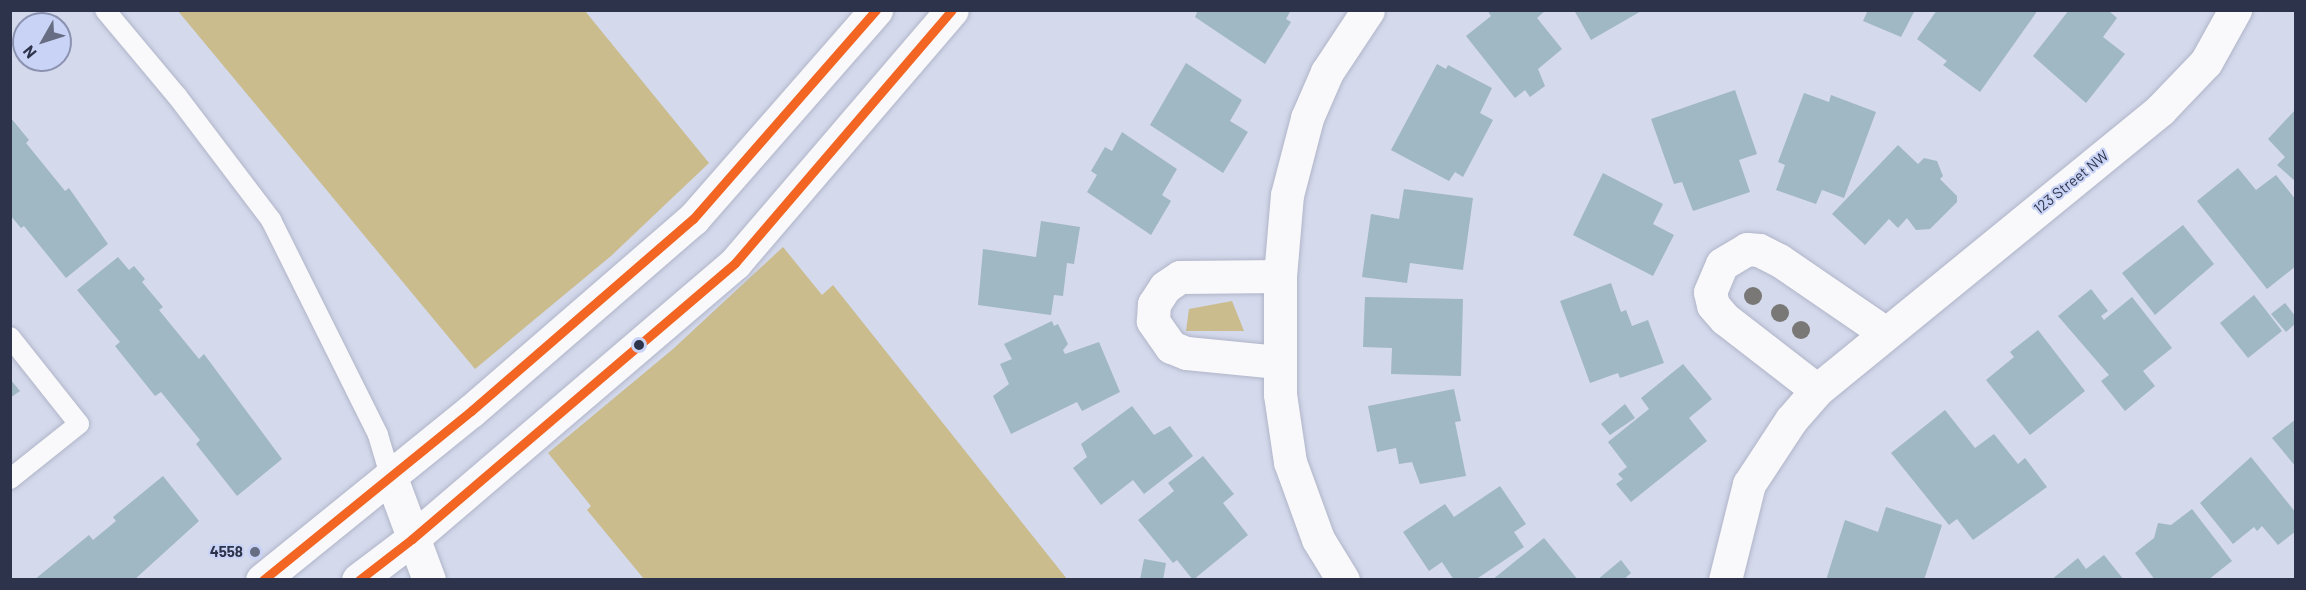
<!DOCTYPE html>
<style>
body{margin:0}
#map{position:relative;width:2306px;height:590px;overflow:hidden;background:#d4d9ec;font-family:Barlow,sans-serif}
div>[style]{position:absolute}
.green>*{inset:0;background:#cabc8d}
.building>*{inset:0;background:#a0b7c4}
.roads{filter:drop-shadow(0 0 2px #b0b5c8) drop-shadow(0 0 2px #b0b5c8)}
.lane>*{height:20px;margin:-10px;padding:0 10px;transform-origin:10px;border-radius:10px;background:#f9f9fc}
.street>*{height:33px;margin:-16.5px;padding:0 16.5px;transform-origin:16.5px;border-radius:16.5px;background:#f9f9fc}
.secondary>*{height:33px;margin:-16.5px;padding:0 16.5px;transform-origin:16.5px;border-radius:16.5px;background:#f9f9fc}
.bus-1>*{height:9px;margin:-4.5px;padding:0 4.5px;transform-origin:4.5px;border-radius:4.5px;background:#f26522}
.trees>*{width:18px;height:18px;margin:-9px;border-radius:50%;background:#797877}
.dots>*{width:16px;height:16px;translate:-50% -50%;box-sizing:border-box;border:3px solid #c9d3f6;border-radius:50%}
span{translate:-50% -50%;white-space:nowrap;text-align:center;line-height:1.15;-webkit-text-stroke:4.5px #c9d3f6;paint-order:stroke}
.street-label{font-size:15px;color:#2d334a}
.poi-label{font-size:15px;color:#2d334a;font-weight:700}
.right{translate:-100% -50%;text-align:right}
.frame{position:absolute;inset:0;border:12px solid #2d334a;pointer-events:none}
.north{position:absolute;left:12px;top:12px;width:60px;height:60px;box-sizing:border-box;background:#c9d3f6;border:2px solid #8b93b1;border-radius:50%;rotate:231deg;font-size:16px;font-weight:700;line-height:24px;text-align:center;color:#2d334a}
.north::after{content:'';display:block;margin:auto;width:21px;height:27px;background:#676d83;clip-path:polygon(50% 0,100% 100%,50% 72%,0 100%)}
</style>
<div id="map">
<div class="green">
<div style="clip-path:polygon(178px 11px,585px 11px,709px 163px,611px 256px,475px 369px)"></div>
<div style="clip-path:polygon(783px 247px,822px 295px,833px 285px,1067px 579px,644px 579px,587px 510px,591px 506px,548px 453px,673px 349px)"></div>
<div style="clip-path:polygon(1232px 301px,1244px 331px,1186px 331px,1189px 309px)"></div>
</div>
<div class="building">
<div style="clip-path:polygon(1198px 10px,1291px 10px,1286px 19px,1291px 22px,1265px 64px,1195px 17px)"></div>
<div style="clip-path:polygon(1487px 10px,1546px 10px,1537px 18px,1562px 49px,1538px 69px,1545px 86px,1530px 97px,1525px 90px,1515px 98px,1466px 36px,1491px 16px)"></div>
<div style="clip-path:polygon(1574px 10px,1643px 10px,1591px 40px)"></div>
<div style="clip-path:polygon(1868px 10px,1915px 10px,1901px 37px,1863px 21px)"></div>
<div style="clip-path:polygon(1937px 10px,2038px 10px,1980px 92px,1943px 65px,1947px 61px,1917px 39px)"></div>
<div style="clip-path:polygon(2069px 10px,2108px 10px,2117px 18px,2103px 37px,2125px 54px,2086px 103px,2033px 56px)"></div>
<div style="clip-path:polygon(1186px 63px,1242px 100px,1230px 121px,1248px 132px,1223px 173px,1150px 125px)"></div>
<div style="clip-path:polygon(1437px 64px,1446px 69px,1448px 65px,1492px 88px,1480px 113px,1493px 120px,1463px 177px,1455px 172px,1449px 181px,1391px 150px)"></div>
<div style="clip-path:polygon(1735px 90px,1757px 154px,1739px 160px,1750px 192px,1693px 211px,1682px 182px,1674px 184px,1651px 119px)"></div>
<div style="clip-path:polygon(1804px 93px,1829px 102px,1831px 95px,1876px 112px,1844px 198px,1822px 190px,1816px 204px,1776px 190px,1785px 165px,1778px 162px)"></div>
<div style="clip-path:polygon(2296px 109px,2296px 182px,2277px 165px,2285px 157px,2268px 139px)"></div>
<div style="clip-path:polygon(10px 117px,29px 140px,26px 143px,65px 191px,69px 188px,108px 244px,66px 278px,24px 226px,21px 228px,10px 215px)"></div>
<div style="clip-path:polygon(1122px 132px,1177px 169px,1162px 195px,1171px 201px,1151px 235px,1087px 192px,1097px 175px,1091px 171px,1105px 147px,1112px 151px)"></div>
<div style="clip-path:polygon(1898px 145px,1918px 164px,1924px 158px,1937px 161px,1943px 176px,1940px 179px,1957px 196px,1957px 202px,1930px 229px,1916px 230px,1907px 218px,1898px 228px,1889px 219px,1865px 245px,1832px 214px)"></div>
<div style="clip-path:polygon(2238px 168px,2256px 190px,2276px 175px,2296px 200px,2296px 266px,2267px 289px,2197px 201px)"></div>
<div style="clip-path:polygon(1603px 173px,1663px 204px,1653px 224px,1674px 235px,1653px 276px,1573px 235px)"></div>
<div style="clip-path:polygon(1404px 189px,1473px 198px,1463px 270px,1410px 263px,1407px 283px,1362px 277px,1371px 214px,1399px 219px)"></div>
<div style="clip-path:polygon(1041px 221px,1080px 227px,1074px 264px,1067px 263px,1063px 296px,1054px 295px,1051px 315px,978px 305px,983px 249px,1036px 257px)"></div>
<div style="clip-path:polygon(2183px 225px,2214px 264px,2155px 315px,2122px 273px)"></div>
<div style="clip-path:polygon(118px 257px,129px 270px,134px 266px,145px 279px,142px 282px,163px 307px,159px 310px,199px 359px,204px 354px,282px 459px,237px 496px,196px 444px,200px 440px,161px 392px,155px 396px,115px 346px,120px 342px,77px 290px)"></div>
<div style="clip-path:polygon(1611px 283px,1621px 312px,1626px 310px,1632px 326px,1648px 320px,1664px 363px,1620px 378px,1618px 373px,1590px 383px,1560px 301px)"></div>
<div style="clip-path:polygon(2091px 289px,2108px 311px,2101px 316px,2104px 320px,2132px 297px,2172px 348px,2143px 371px,2155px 386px,2125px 411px,2101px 381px,2109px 375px,2058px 316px)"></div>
<div style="clip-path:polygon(2254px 295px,2282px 331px,2248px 358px,2220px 323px)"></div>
<div style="clip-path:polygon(1365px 297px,1463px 299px,1461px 376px,1391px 374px,1392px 348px,1363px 347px)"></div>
<div style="clip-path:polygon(2285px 303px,2296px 317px,2296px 323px,2286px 332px,2271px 314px)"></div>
<div style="clip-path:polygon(1052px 321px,1054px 326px,1058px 324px,1068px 344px,1063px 350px,1065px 354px,1099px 342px,1120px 392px,1082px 411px,1077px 402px,1011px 434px,993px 396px,1009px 384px,1000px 364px,1012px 359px,1004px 344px)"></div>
<div style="clip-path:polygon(2038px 330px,2085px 391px,2030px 435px,1986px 380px,2014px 357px,2010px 352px)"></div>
<div style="clip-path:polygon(1683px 364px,1712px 399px,1689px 418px,1707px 441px,1631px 502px,1616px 484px,1623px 479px,1618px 474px,1627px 467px,1608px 442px,1649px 409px,1641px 398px)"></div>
<div style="clip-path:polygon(10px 379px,20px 391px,10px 398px)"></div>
<div style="clip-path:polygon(1454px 389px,1461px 421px,1455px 422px,1466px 476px,1420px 484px,1412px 462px,1399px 464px,1396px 448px,1377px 452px,1368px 406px)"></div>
<div style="clip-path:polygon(1625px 404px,1635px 418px,1610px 435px,1601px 424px)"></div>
<div style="clip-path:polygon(1132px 406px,1154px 435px,1170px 426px,1193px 456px,1144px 494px,1133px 480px,1101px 505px,1073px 468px,1087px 457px,1081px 444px)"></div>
<div style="clip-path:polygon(1945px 410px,1975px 448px,1994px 434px,2018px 464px,2025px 458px,2047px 487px,1973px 540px,1957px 519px,1949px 525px,1891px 453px)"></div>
<div style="clip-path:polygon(2296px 419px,2296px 467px,2272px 438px)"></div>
<div style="clip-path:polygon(1203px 456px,1234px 494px,1223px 503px,1248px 535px,1193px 580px,1177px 560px,1173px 563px,1138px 520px,1174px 491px,1168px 483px)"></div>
<div style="clip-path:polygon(2251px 457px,2296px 513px,2296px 531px,2278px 545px,2262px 526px,2257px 531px,2254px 527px,2233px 544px,2200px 503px)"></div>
<div style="clip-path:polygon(163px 476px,199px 521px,134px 580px,34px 580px,89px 535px,93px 540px,116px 521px,113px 517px)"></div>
<div style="clip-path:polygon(1500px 486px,1526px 524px,1514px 532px,1524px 547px,1475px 580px,1454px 580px,1442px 562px,1429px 571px,1403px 532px,1445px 504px,1454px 517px)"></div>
<div style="clip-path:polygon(1886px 507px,1942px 525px,1924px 580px,1826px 580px,1845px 520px,1878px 532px)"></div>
<div style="clip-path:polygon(2192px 509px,2232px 561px,2208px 580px,2155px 580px,2135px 553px,2154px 538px,2158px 523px,2171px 525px)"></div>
<div style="clip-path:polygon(1544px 538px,1578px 580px,1492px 580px)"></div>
<div style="clip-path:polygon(2104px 555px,2124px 580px,2051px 580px,2078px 558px,2086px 569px)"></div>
<div style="clip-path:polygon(1144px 559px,1166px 563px,1163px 580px,1140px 580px)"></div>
<div style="clip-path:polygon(1621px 560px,1631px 573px,1623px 580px,1597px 580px)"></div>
</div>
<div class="roads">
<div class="lane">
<div style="left:105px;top:10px;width:112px;rotate:50.1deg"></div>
<div style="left:177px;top:96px;width:156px;rotate:52.8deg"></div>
<div style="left:271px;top:220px;width:240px;rotate:63.5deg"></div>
<div style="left:378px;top:435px;width:42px;rotate:73.3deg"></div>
<div style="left:10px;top:337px;width:111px;rotate:51.6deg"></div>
<div style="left:79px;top:424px;width:88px;rotate:141.4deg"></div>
</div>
<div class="street">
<div style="left:1278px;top:362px;width:92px;rotate:-174.4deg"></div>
<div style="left:1186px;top:353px;width:16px;rotate:-158deg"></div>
<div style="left:1171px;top:347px;width:32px;rotate:-125deg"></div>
<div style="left:1153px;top:321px;width:17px;rotate:-87deg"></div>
<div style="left:1154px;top:304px;width:20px;rotate:-57deg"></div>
<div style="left:1165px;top:287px;width:18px;rotate:-34deg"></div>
<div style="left:1180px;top:277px;width:100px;rotate:-0.6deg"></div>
<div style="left:1817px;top:390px;width:116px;rotate:-142.3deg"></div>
<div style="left:1725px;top:319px;width:18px;rotate:-131deg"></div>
<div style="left:1713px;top:305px;width:13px;rotate:-103deg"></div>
<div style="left:1710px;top:292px;width:30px;rotate:-67deg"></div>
<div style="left:1722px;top:264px;width:29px;rotate:-31deg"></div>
<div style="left:1747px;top:249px;width:12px;rotate:5deg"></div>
<div style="left:1759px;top:250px;width:22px;rotate:27deg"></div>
<div style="left:1779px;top:260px;width:127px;rotate:34.4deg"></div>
<div style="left:390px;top:475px;width:112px;rotate:69.6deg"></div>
<div style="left:1343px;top:580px;width:48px;rotate:-121.4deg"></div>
<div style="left:1318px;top:539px;width:82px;rotate:-110deg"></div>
<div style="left:1290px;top:462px;width:69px;rotate:-98.4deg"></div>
<div style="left:1280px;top:394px;width:118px;rotate:-90deg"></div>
<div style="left:1280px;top:276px;width:81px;rotate:-85.1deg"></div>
<div style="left:1287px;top:195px;width:80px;rotate:-75.4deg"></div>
<div style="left:1307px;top:118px;width:50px;rotate:-66.5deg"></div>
<div style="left:1327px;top:72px;width:74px;rotate:-56.5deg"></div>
<div style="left:1725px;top:580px;width:99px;rotate:-76deg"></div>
<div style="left:1749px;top:484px;width:77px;rotate:-56.7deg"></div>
<div style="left:1791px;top:420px;width:40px;rotate:-49deg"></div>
<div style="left:1817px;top:390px;width:443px;rotate:-39.2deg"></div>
<div style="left:2160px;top:110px;width:66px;rotate:-46.2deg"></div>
<div style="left:2206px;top:62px;width:60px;rotate:-60.9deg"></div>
</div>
<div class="secondary">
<div style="left:262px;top:580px;width:269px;rotate:-39deg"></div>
<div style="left:471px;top:411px;width:294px;rotate:-40.9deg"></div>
<div style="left:693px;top:219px;width:278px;rotate:-48.8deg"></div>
<div style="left:358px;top:580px;width:68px;rotate:-37.2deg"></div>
<div style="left:412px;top:539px;width:425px;rotate:-40.5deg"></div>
<div style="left:735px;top:263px;width:333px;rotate:-49.4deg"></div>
</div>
</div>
<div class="bus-1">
<div style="left:263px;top:580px;width:268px;rotate:-39.1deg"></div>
<div style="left:471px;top:411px;width:294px;rotate:-40.9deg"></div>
<div style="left:693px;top:219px;width:278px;rotate:-48.8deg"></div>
<div style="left:359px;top:580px;width:67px;rotate:-37.7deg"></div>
<div style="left:412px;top:539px;width:425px;rotate:-40.5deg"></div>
<div style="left:735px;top:263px;width:333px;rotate:-49.4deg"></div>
</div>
<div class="trees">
<div style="left:1753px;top:296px"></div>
<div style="left:1780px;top:313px"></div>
<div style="left:1801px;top:330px"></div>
</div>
<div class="dots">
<div style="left:639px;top:345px;background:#2d334a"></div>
<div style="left:255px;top:552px;background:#676d83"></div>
</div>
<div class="street-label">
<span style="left:2071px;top:182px;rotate:-39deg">123 Street NW</span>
</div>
<div class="poi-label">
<span class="right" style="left:243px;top:552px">4558</span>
</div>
<div class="frame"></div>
<div class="north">N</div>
</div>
